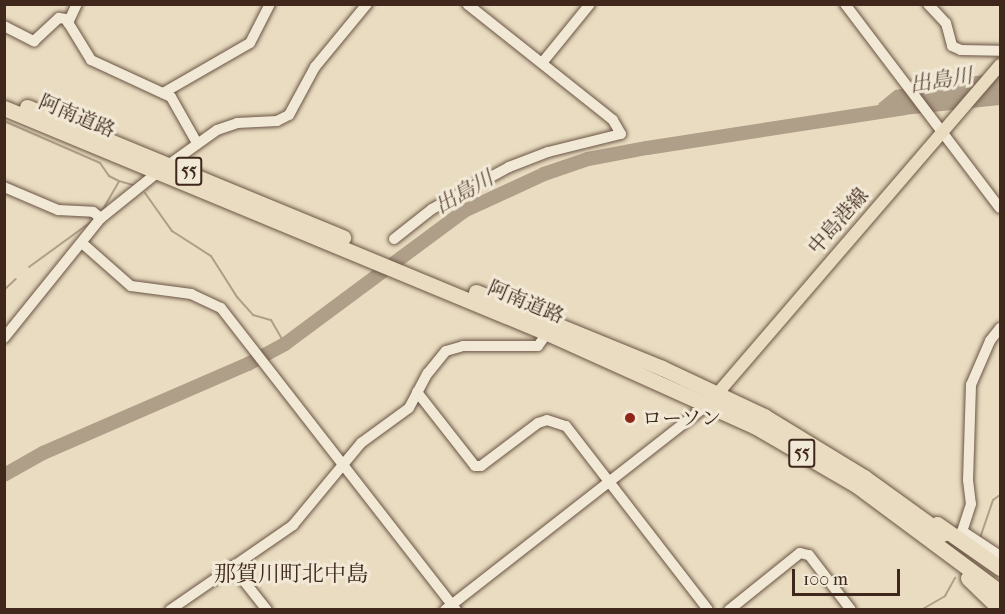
<!DOCTYPE html>
<meta charset="utf-8">
<style>
body{margin:0}
#map{position:relative;width:1005px;height:614px;overflow:hidden;background:#e9dcc0;font-family:"IM FELL French Canon","Noto Serif JP",serif}
div>[style]{position:absolute}
.water>*{inset:0;background:#af9e88}
.stream>*{height:2px;margin:-1px;padding:0 1px;transform-origin:1px;border-radius:1px;background:#af9e88}
.river>*{height:14px;margin:-7px;padding:0 7px;transform-origin:7px;border-radius:7px;background:#af9e88}
.roads{filter:drop-shadow(0 0 2px #6a5444) drop-shadow(0 0 2px #6a5444)}
.minor>*{height:10px;margin:-5px;padding:0 5px;transform-origin:5px;border-radius:5px;background:#f1e8d6}
.major>*{height:12px;margin:-6px;padding:0 6px;transform-origin:6px;border-radius:6px;background:#e9dcc0}
.highway>*{height:15px;margin:-7.5px;padding:0 7.5px;transform-origin:7.5px;border-radius:7.5px;background:#e9dcc0}
.dots>*{width:16px;height:16px;translate:-50% -50%;box-sizing:border-box;border:3px solid #f1e8d6;border-radius:50%}
span{translate:-50% -50%;white-space:nowrap;text-align:center;line-height:1.15;-webkit-text-stroke:6px #f1e8d6;paint-order:stroke}
.shield-label span{padding:2px 4px;background:#f1e8d6;border:2px solid;border-radius:4px;-webkit-text-stroke-width:0}
.shield-label{font-size:18px;color:#3f271b;font-weight:700}
.street-label{font-size:20px;color:#3f271b}
.poi-label{font-size:20px;color:#3f271b}
.left{translate:0 -50%;text-align:left}
.water-label{font-size:21px;color:#614b3c;font-style:italic}
.quarter-label{font-size:22px;color:#3f271b}
.frame{position:absolute;inset:0;border:6px solid #3f271b;pointer-events:none}
.scale{position:absolute;left:792px;top:569px;width:108px;height:27px;box-sizing:border-box;border:3px solid #3f271b;border-top:0;padding-left:8px;font-size:18px;line-height:21px;white-space:nowrap;color:#3f271b;-webkit-text-stroke:4px #f1e8d6;paint-order:stroke}
</style>
<div id="map">
<div class="water">
<div style="clip-path:polygon(1000px 72px,1000px 105px,894px 116px,878px 104px,895px 90px)"></div>
</div>
<div class="stream">
<div style="left:4px;top:121px;width:105px;rotate:23.6deg"></div>
<div style="left:100px;top:163px;width:16px;rotate:55deg"></div>
<div style="left:109px;top:176px;width:11px;rotate:27deg"></div>
<div style="left:145px;top:193px;width:47px;rotate:54.6deg"></div>
<div style="left:172px;top:231px;width:46px;rotate:32.7deg"></div>
<div style="left:211px;top:256px;width:49px;rotate:57.6deg"></div>
<div style="left:237px;top:297px;width:24px;rotate:48deg"></div>
<div style="left:253px;top:315px;width:19px;rotate:16deg"></div>
<div style="left:271px;top:320px;width:28px;rotate:60deg"></div>
<div style="left:102px;top:211px;width:34px;rotate:-60deg"></div>
<div style="left:119px;top:181px;width:15px;rotate:16deg"></div>
<div style="left:29px;top:267px;width:77px;rotate:-36deg"></div>
<div style="left:4px;top:290px;width:16px;rotate:-43deg"></div>
<div style="left:980px;top:538px;width:40px;rotate:-71.1deg"></div>
<div style="left:993px;top:500px;width:9px;rotate:-36deg"></div>
<div style="left:921px;top:610px;width:28px;rotate:-30deg"></div>
<div style="left:945px;top:596px;width:21px;rotate:-61deg"></div>
</div>
<div class="river">
<div style="left:4px;top:475px;width:45px;rotate:-29.4deg"></div>
<div style="left:43px;top:453px;width:223px;rotate:-23.5deg"></div>
<div style="left:248px;top:364px;width:42px;rotate:-28.4deg"></div>
<div style="left:285px;top:344px;width:223px;rotate:-36.6deg"></div>
<div style="left:464px;top:211px;width:88px;rotate:-24.8deg"></div>
<div style="left:544px;top:174px;width:46px;rotate:-18.8deg"></div>
<div style="left:588px;top:159px;width:60px;rotate:-10.6deg"></div>
<div style="left:647px;top:148px;width:260px;rotate:-8.8deg"></div>
</div>
<div class="roads">
<div class="minor">
<div style="left:845px;top:4px;width:256px;rotate:52.8deg"></div>
<div style="left:928px;top:4px;width:26px;rotate:47deg"></div>
<div style="left:946px;top:23px;width:24px;rotate:75deg"></div>
<div style="left:952px;top:46px;width:10px;rotate:24deg"></div>
<div style="left:961px;top:50px;width:39px;rotate:1deg"></div>
<div style="left:68px;top:23px;width:21px;rotate:-65deg"></div>
<div style="left:4px;top:26px;width:34px;rotate:27deg"></div>
<div style="left:34px;top:41px;width:34px;rotate:-43deg"></div>
<div style="left:59px;top:18px;width:7px;rotate:8deg"></div>
<div style="left:66px;top:19px;width:48px;rotate:58.6deg"></div>
<div style="left:91px;top:60px;width:88px;rotate:24.8deg"></div>
<div style="left:171px;top:97px;width:53px;rotate:60.5deg"></div>
<div style="left:542px;top:63px;width:76px;rotate:-50.9deg"></div>
<div style="left:163px;top:93px;width:100px;rotate:-29.9deg"></div>
<div style="left:250px;top:43px;width:44px;rotate:-62.9deg"></div>
<div style="left:4px;top:187px;width:59px;rotate:23.1deg"></div>
<div style="left:58px;top:210px;width:35px;rotate:3deg"></div>
<div style="left:93px;top:212px;width:10px;rotate:37deg"></div>
<div style="left:394px;top:239px;width:48px;rotate:-38.3deg"></div>
<div style="left:432px;top:209px;width:88px;rotate:-28.6deg"></div>
<div style="left:509px;top:167px;width:42px;rotate:-21deg"></div>
<div style="left:548px;top:152px;width:75px;rotate:-13.9deg"></div>
<div style="left:621px;top:134px;width:16px;rotate:-120deg"></div>
<div style="left:613px;top:120px;width:186px;rotate:-141.5deg"></div>
<div style="left:82px;top:243px;width:65px;rotate:41.3deg"></div>
<div style="left:131px;top:286px;width:61px;rotate:7.6deg"></div>
<div style="left:191px;top:294px;width:33px;rotate:25deg"></div>
<div style="left:221px;top:308px;width:383px;rotate:52.1deg"></div>
<div style="left:1000px;top:328px;width:16px;rotate:128deg"></div>
<div style="left:990px;top:341px;width:48px;rotate:113.4deg"></div>
<div style="left:971px;top:385px;width:95px;rotate:91.8deg"></div>
<div style="left:968px;top:480px;width:24px;rotate:83deg"></div>
<div style="left:971px;top:504px;width:28px;rotate:108deg"></div>
<div style="left:962px;top:531px;width:45px;rotate:33.3deg"></div>
<div style="left:4px;top:338px;width:154px;rotate:-51.1deg"></div>
<div style="left:101px;top:218px;width:72px;rotate:-38.8deg"></div>
<div style="left:157px;top:173px;width:74px;rotate:-35.6deg"></div>
<div style="left:217px;top:130px;width:21px;rotate:-19deg"></div>
<div style="left:237px;top:123px;width:40px;rotate:-2.9deg"></div>
<div style="left:277px;top:121px;width:13px;rotate:-27deg"></div>
<div style="left:289px;top:115px;width:55px;rotate:-61.6deg"></div>
<div style="left:315px;top:67px;width:82px;rotate:-50.5deg"></div>
<div style="left:417px;top:392px;width:94px;rotate:51.9deg"></div>
<div style="left:475px;top:466px;width:6px"></div>
<div style="left:481px;top:466px;width:71px;rotate:-37deg"></div>
<div style="left:538px;top:423px;width:9px;rotate:-18deg"></div>
<div style="left:547px;top:420px;width:20px;rotate:18deg"></div>
<div style="left:566px;top:426px;width:232px;rotate:52.3deg"></div>
<div style="left:232px;top:566px;width:56px;rotate:51.5deg"></div>
<div style="left:170px;top:610px;width:150px;rotate:-34.6deg"></div>
<div style="left:293px;top:525px;width:107px;rotate:-50.3deg"></div>
<div style="left:361px;top:443px;width:59px;rotate:-36.1deg"></div>
<div style="left:409px;top:408px;width:40px;rotate:-62deg"></div>
<div style="left:428px;top:373px;width:28px;rotate:-51deg"></div>
<div style="left:446px;top:351px;width:18px;rotate:-16deg"></div>
<div style="left:463px;top:346px;width:75px"></div>
<div style="left:538px;top:346px;width:16px;rotate:-55deg"></div>
<div style="left:445px;top:610px;width:335px;rotate:-38deg"></div>
<div style="left:729px;top:610px;width:91px;rotate:-38.8deg"></div>
<div style="left:800px;top:553px;width:9px;rotate:13deg"></div>
<div style="left:809px;top:555px;width:69px;rotate:52.6deg"></div>
</div>
<div class="major">
<div style="left:711px;top:401px;width:443px;rotate:-49.3deg"></div>
</div>
<div class="highway">
<div style="left:27px;top:107px;width:342px;rotate:22.4deg"></div>
<div style="left:4px;top:108px;width:588px;rotate:22.51deg"></div>
<div style="left:547px;top:333px;width:229px;rotate:24.2deg"></div>
<div style="left:756px;top:427px;width:116px;rotate:30.1deg"></div>
<div style="left:856px;top:485px;width:179px;rotate:36.6deg"></div>
<div style="left:476px;top:292px;width:201px;rotate:22.2deg"></div>
<div style="left:662px;top:368px;width:113px;rotate:25.2deg"></div>
<div style="left:764px;top:416px;width:117px;rotate:31.4deg"></div>
<div style="left:864px;top:477px;width:97px;rotate:35.8deg"></div>
<div style="left:937px;top:524px;width:77px;rotate:34.9deg"></div>
<div style="left:968px;top:578px;width:45px;rotate:44.1deg"></div>
</div>
</div>
<div class="dots">
<div style="left:630px;top:418px;background:#8f2418"></div>
</div>
<div class="shield-label">
<span style="left:189px;top:171px">55</span>
<span style="left:802px;top:453px">55</span>
</div>
<div class="street-label">
<span style="left:77px;top:116px;rotate:23deg">阿南道路</span>
<span style="left:838px;top:221px;rotate:-49deg">中島港線</span>
<span style="left:526px;top:302px;rotate:23deg">阿南道路</span>
</div>
<div class="poi-label">
<span class="left" style="left:642px;top:418px">ローソン</span>
</div>
<div class="water-label">
<span style="left:941px;top:80px;rotate:-9deg">出島川</span>
<span style="left:464px;top:192px;rotate:-30deg">出島川</span>
</div>
<div class="quarter-label">
<span style="left:291px;top:575px">那賀川町北中島</span>
</div>
<div class="frame"></div>
<div class="scale">100 m</div>
</div>
